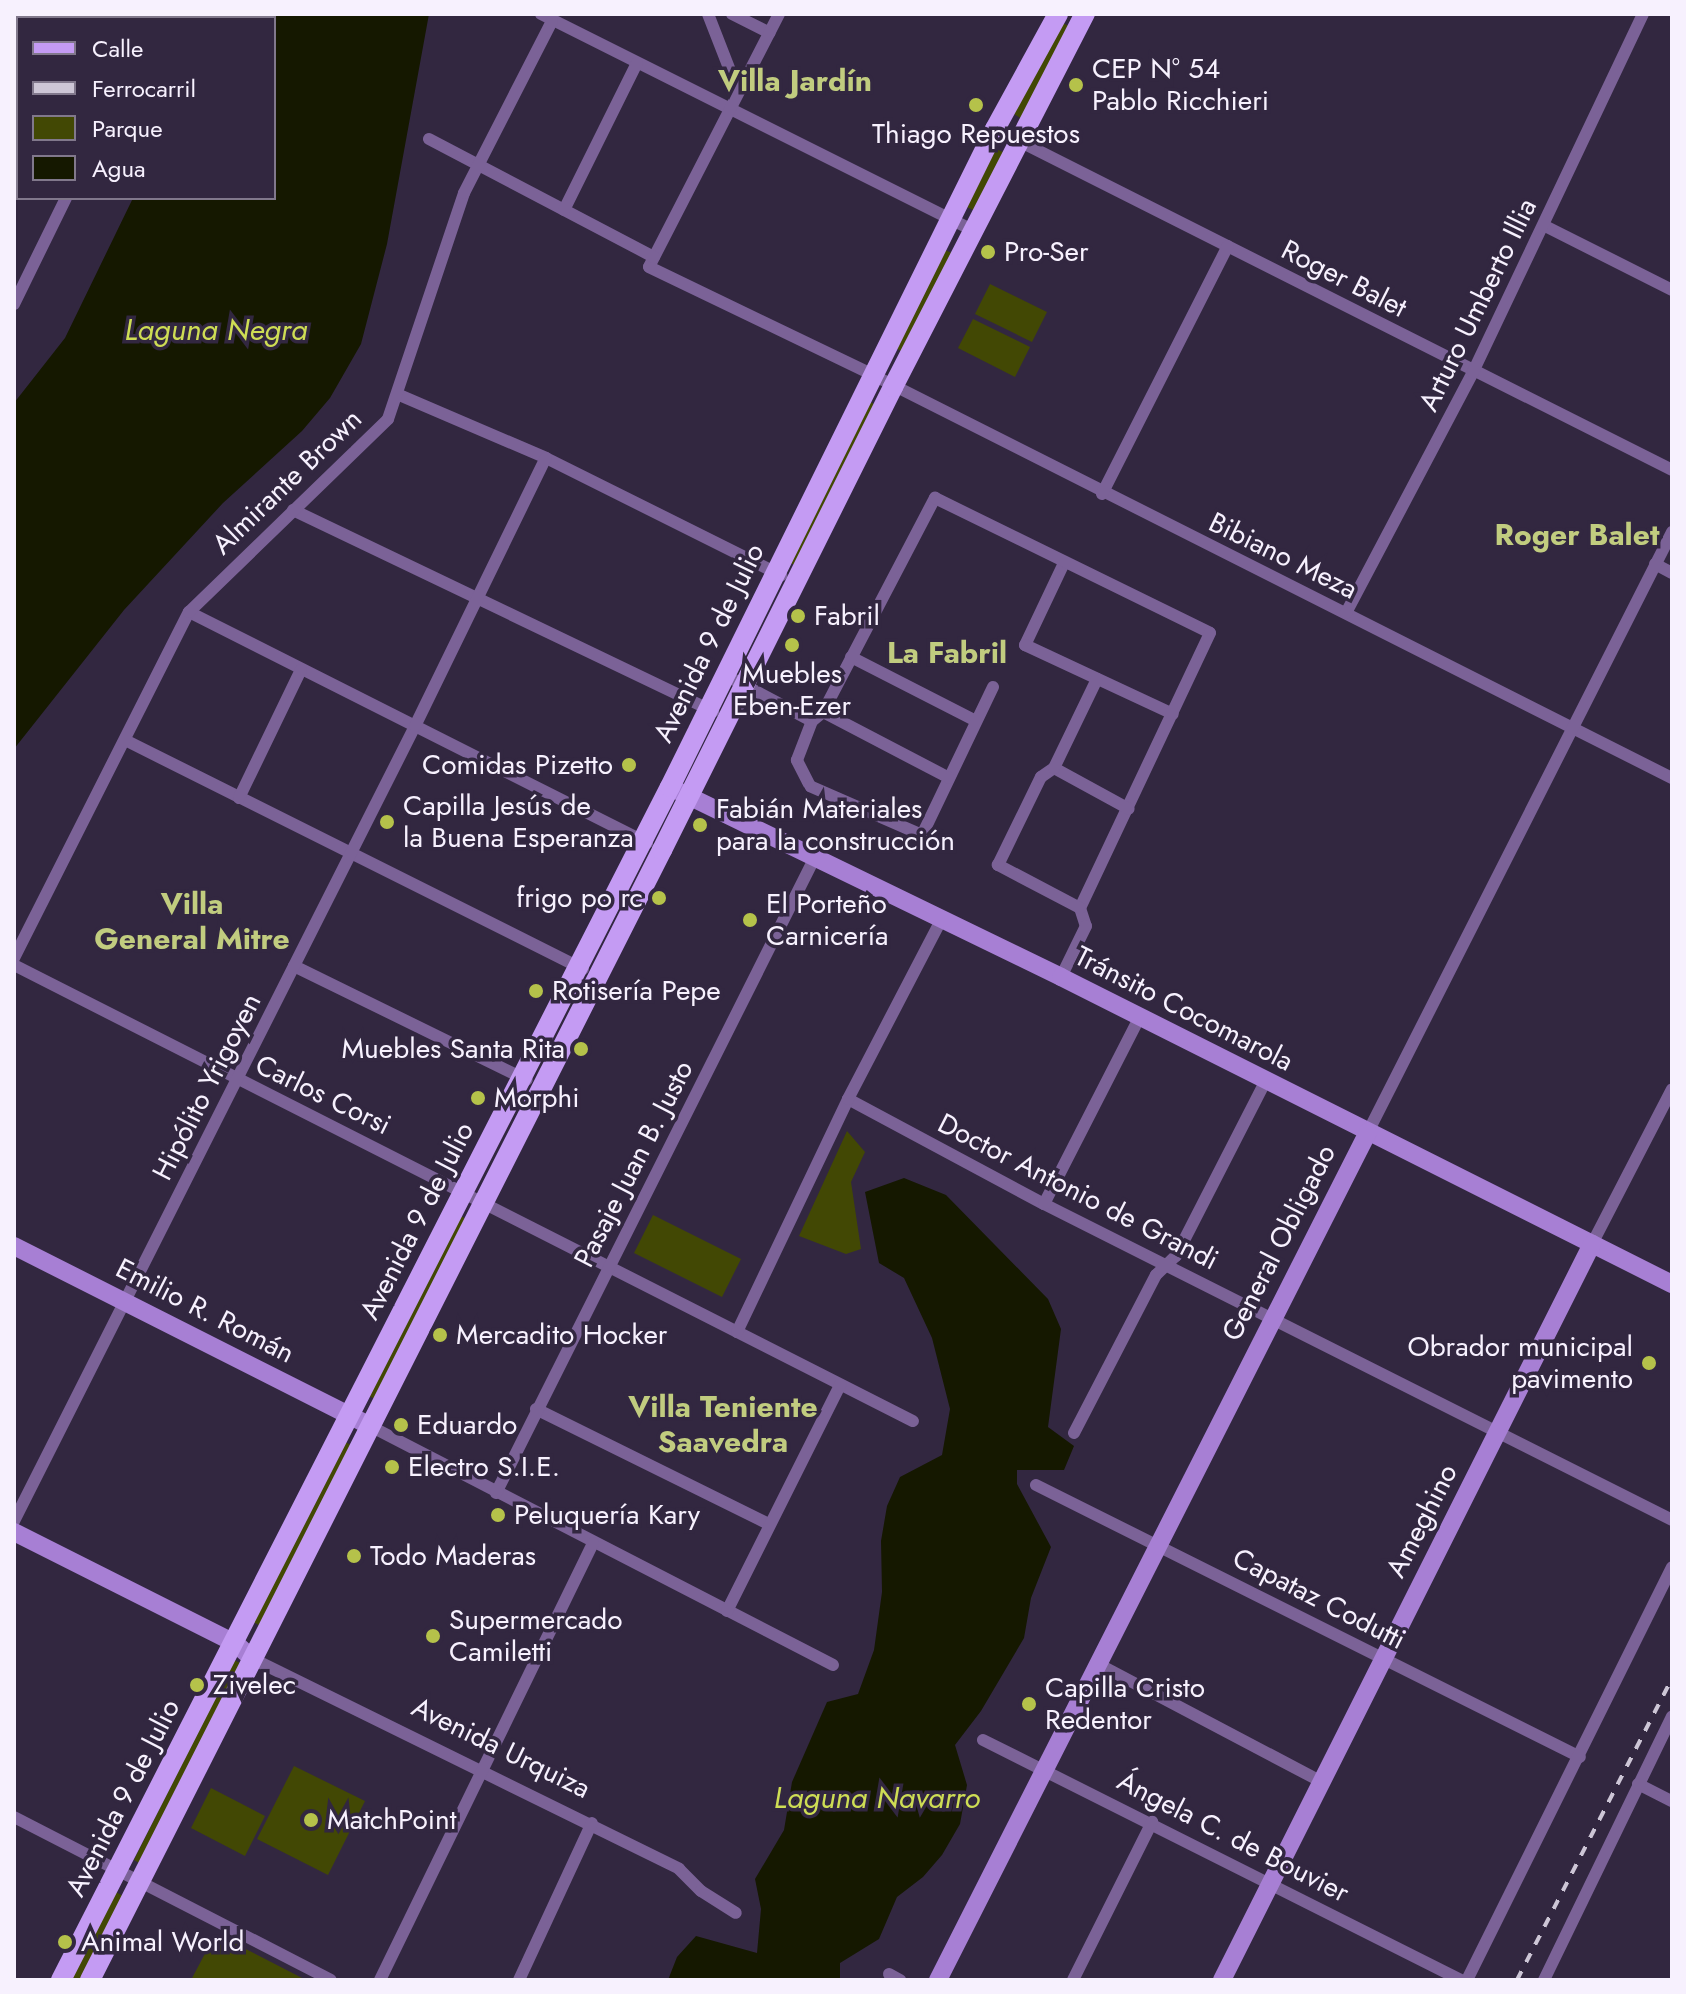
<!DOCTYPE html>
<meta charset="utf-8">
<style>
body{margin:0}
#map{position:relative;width:1686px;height:1994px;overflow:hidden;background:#322740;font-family:Jost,sans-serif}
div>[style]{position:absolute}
.green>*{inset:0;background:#424804}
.water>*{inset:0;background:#151800}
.street>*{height:12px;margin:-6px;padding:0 6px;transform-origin:6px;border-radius:6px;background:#7b6297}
.secondary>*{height:18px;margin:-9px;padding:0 9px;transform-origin:9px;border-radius:9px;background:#a77fd4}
.primary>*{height:20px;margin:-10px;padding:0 10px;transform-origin:10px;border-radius:10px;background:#c49bf3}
.rail>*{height:4px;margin-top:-2px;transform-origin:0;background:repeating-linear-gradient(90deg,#cdc6d6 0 10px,transparent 0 20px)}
.dots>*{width:22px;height:22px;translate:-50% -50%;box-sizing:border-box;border:4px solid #322740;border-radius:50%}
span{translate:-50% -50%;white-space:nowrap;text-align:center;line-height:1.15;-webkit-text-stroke:7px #322740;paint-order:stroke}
.poi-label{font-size:28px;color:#f7f1fe}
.left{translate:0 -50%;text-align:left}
.right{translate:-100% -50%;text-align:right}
.street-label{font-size:28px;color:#f7f1fe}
.neighbourhood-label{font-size:30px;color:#c1cc7f;font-weight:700}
.water-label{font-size:30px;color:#cedd54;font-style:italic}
.frame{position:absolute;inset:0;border:16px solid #f7f1fe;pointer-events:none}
.legend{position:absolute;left:16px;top:16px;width:260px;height:184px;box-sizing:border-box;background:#322740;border:2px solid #81788c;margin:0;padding:10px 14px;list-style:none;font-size:24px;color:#f7f1fe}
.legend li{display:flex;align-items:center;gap:16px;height:40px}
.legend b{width:40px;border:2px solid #81788c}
</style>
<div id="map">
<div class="green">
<div style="clip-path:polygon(1060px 22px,1069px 26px,1022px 119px,1014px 114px)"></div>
<div style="clip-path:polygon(996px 149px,1005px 153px,975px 211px,967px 207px)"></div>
<div style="clip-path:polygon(945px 250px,954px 254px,904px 353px,896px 348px)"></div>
<div style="clip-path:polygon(990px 284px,1047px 312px,1032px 342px,975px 314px)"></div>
<div style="clip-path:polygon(973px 319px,1030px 347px,1015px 377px,958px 348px)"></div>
<div style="clip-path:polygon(869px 401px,877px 406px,797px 566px,788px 562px)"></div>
<div style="clip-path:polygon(847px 1131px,865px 1152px,851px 1182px,861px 1249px,846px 1254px,799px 1236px)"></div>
<div style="clip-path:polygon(458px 1214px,466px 1219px,375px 1399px,367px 1395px)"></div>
<div style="clip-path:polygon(653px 1215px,741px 1259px,722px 1297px,634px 1253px)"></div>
<div style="clip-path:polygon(343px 1441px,351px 1445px,261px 1626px,253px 1622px)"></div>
<div style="clip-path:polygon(234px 1660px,242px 1664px,141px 1864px,134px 1860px)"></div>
<div style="clip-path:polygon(294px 1766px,365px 1801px,328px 1875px,257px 1839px)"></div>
<div style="clip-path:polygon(211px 1788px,265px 1816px,245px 1856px,191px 1828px)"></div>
<div style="clip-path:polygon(116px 1892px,123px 1896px,81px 1980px,71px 1980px)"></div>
<div style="clip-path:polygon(218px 1940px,220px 1945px,234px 1943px,306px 1980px,191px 1980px,209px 1946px)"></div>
</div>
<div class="water">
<div style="clip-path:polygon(182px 14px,429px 14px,387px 244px,361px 344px,330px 398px,302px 431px,223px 503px,124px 610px,14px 749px,14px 403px,65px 338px,133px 198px,274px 198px,274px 18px,182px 18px)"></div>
<div style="clip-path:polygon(904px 1178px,946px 1195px,1048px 1299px,1061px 1329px,1048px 1427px,1074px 1446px,1064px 1470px,1017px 1470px,1017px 1484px,1051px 1547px,1031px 1598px,1024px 1638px,981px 1711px,955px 1745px,967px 1785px,960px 1824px,942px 1855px,923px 1877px,897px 1897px,879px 1939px,840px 1963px,840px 1980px,668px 1980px,677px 1957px,696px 1936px,757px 1953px,761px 1909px,755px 1879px,784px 1830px,792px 1782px,827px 1702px,858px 1694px,874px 1650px,882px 1592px,881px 1541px,887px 1506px,900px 1477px,942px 1455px,950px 1409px,932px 1338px,904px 1278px,879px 1263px,865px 1192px)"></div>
</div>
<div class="street">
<div style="left:111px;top:14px;width:4px;rotate:90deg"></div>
<div style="left:541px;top:14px;width:485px;rotate:26.6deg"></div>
<div style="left:708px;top:14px;width:83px;rotate:68.7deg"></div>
<div style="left:732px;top:14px;width:42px;rotate:26.6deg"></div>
<div style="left:779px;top:14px;width:284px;rotate:117.2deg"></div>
<div style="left:649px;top:267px;width:249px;rotate:25.7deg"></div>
<div style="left:873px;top:375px;width:895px;rotate:26.77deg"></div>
<div style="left:14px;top:102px;width:4px;rotate:27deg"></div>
<div style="left:995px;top:129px;width:758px;rotate:26.73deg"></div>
<div style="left:429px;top:139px;width:254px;rotate:27.7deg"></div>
<div style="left:564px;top:210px;width:164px;rotate:-63.6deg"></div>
<div style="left:1545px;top:226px;width:142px;rotate:26.7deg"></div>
<div style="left:14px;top:304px;width:118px;rotate:-63.9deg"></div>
<div style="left:397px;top:394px;width:162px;rotate:23.2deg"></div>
<div style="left:546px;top:458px;width:263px;rotate:26.5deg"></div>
<div style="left:1102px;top:494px;width:278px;rotate:-63.1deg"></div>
<div style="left:293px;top:510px;width:466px;rotate:25.6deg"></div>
<div style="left:1064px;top:563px;width:91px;rotate:115.4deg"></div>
<div style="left:1025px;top:645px;width:163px;rotate:25deg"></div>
<div style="left:1655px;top:564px;width:19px;rotate:28deg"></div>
<div style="left:189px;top:612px;width:513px;rotate:26.76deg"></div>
<div style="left:1346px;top:613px;width:272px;rotate:-62.2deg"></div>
<div style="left:1473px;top:372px;width:396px;rotate:-64.6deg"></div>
<div style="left:851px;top:657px;width:140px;rotate:27.1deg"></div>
<div style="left:725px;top:675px;width:98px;rotate:27.9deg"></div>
<div style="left:993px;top:687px;width:164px;rotate:115.6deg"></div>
<div style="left:922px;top:835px;width:122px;rotate:-156.4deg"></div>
<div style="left:810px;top:786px;width:29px;rotate:-117deg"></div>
<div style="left:797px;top:760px;width:42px;rotate:-69deg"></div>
<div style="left:812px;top:721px;width:14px;rotate:-39deg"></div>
<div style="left:823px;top:712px;width:242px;rotate:-62.4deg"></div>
<div style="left:935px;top:498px;width:306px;rotate:26.1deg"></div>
<div style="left:1210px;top:633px;width:304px;rotate:115.3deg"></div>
<div style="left:1080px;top:908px;width:19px;rotate:72deg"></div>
<div style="left:1086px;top:926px;width:57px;rotate:116.1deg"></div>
<div style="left:823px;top:712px;width:142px;rotate:27.6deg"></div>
<div style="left:125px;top:740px;width:512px;rotate:26.57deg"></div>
<div style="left:1054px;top:768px;width:85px;rotate:28.7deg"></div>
<div style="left:239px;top:798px;width:142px;rotate:-64.2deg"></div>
<div style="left:1080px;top:908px;width:93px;rotate:-152.3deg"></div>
<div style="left:998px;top:865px;width:98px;rotate:-64deg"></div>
<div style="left:1041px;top:777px;width:16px;rotate:-35deg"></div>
<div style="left:1054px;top:768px;width:99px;rotate:-64.2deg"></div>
<div style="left:14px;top:958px;width:388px;rotate:-63.2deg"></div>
<div style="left:189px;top:612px;width:277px;rotate:-44.1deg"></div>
<div style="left:388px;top:419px;width:238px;rotate:-71.4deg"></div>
<div style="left:464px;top:193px;width:193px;rotate:-62.9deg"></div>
<div style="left:14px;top:965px;width:1008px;rotate:26.9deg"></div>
<div style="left:294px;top:966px;width:259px;rotate:26.1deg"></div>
<div style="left:848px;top:1099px;width:222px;rotate:28.2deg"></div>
<div style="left:1044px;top:1204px;width:703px;rotate:26.71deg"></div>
<div style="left:1368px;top:1132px;width:673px;rotate:-63.13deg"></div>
<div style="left:1044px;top:1204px;width:209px;rotate:-62.9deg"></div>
<div style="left:1592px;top:1244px;width:174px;rotate:-62.7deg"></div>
<div style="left:737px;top:1332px;width:258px;rotate:-64.5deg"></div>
<div style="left:848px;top:1099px;width:202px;rotate:-62.5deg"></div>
<div style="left:536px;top:1409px;width:260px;rotate:26.3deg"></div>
<div style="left:370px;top:1426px;width:521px;rotate:27.3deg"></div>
<div style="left:1074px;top:1433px;width:178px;rotate:-62.6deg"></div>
<div style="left:1156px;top:1275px;width:28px;rotate:-44deg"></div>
<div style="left:1176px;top:1256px;width:195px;rotate:-62.9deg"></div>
<div style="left:1036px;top:1485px;width:608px;rotate:26.57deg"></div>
<div style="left:496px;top:1493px;width:712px;rotate:-63.36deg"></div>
<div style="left:14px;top:1521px;width:890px;rotate:-63.23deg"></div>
<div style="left:415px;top:726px;width:298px;rotate:-64deg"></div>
<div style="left:727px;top:1611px;width:253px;rotate:-63.4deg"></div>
<div style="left:253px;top:1659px;width:475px;rotate:26.2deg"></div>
<div style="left:679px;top:1869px;width:31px;rotate:45deg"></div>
<div style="left:701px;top:1891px;width:41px;rotate:32.2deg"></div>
<div style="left:1100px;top:1665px;width:251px;rotate:27.8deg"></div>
<div style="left:983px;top:1740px;width:535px;rotate:26.66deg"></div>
<div style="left:1638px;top:1784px;width:38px;rotate:27deg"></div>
<div style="left:14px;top:1817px;width:356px;rotate:27.2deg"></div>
<div style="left:889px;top:1974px;width:13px;rotate:29deg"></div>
<div style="left:380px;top:1980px;width:486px;rotate:-64deg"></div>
<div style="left:519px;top:1980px;width:173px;rotate:-65.1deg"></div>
<div style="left:1073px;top:1980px;width:177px;rotate:-63.4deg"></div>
<div style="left:1467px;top:1980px;width:461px;rotate:-63.6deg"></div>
<div style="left:1544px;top:1980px;width:293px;rotate:-64.1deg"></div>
</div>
<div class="secondary">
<div style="left:676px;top:790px;width:428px;rotate:25.9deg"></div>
<div style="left:1061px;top:977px;width:684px;rotate:26.68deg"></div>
<div style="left:14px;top:1246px;width:399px;rotate:26.8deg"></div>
<div style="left:14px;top:1532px;width:247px;rotate:26.7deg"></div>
<div style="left:235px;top:1643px;width:24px;rotate:42deg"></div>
<div style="left:938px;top:1980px;width:951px;rotate:-63.11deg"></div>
<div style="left:1222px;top:1980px;width:824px;rotate:-63.31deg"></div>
</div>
<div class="primary">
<div style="left:61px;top:1980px;width:1339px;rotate:-62.96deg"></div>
<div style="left:670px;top:787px;width:734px;rotate:-63.71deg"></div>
<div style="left:995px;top:129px;width:131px;rotate:-61.3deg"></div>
<div style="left:90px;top:1980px;width:1267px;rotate:-63.15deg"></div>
<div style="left:662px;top:850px;width:517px;rotate:-63.48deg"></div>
<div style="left:893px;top:387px;width:420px;rotate:-62.8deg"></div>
</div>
<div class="rail">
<div style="left:1517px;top:1980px;width:339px;rotate:-62.8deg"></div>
</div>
<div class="dots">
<div style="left:1076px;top:85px;background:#b5c24a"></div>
<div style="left:976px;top:105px;background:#b5c24a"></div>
<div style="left:988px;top:252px;background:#b5c24a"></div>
<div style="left:798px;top:616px;background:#b5c24a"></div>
<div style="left:792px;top:645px;background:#b5c24a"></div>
<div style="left:629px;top:765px;background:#b5c24a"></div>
<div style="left:387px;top:822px;background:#b5c24a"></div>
<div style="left:700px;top:825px;background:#b5c24a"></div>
<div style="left:659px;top:898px;background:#b5c24a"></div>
<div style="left:750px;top:920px;background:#b5c24a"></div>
<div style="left:536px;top:991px;background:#b5c24a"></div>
<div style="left:581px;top:1049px;background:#b5c24a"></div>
<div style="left:478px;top:1098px;background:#b5c24a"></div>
<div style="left:440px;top:1335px;background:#b5c24a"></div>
<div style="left:1649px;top:1363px;background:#b5c24a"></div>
<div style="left:401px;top:1425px;background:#b5c24a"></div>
<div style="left:392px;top:1467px;background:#b5c24a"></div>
<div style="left:498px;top:1515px;background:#b5c24a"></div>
<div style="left:354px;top:1556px;background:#b5c24a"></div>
<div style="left:433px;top:1636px;background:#b5c24a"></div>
<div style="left:197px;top:1685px;background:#b5c24a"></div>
<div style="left:1029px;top:1704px;background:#b5c24a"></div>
<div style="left:311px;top:1820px;background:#b5c24a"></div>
<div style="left:65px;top:1942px;background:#b5c24a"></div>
</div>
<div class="poi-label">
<span class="left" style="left:1092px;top:85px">CEP Nº 54<br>Pablo Ricchieri</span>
<span style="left:976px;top:134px">Thiago Repuestos</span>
<span class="left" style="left:1004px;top:252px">Pro-Ser</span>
<span class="left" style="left:814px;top:616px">Fabril</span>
<span style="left:792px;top:690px">Muebles<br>Eben-Ezer</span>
<span class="right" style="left:613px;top:765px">Comidas Pizetto</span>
<span class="left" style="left:403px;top:822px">Capilla Jesús de<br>la Buena Esperanza</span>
<span class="left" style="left:716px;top:825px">Fabián Materiales<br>para la construcción</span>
<span class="right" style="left:643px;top:898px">frigo po rc</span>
<span class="left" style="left:766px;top:920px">El Porteño<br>Carnicería</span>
<span class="left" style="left:552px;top:991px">Rotisería Pepe</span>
<span class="right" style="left:565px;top:1049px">Muebles Santa Rita</span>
<span class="left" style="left:494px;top:1098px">Morphi</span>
<span class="left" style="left:456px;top:1335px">Mercadito Hocker</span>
<span class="right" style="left:1633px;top:1363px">Obrador municipal<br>pavimento</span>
<span class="left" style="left:417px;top:1425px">Eduardo</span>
<span class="left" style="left:408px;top:1467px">Electro S.I.E.</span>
<span class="left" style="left:514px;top:1515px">Peluquería Kary</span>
<span class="left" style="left:370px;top:1556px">Todo Maderas</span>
<span class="left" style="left:449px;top:1636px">Supermercado<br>Camiletti</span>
<span class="left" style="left:213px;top:1685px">Zivelec</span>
<span class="left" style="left:1045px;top:1704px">Capilla Cristo<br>Redentor</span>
<span class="left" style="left:327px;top:1820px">MatchPoint</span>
<span class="left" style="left:81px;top:1942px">Animal World</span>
</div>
<div class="street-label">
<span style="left:1344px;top:279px;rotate:27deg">Roger Balet</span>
<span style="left:1478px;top:305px;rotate:-64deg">Arturo Umberto Illia</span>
<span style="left:287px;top:482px;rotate:-44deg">Almirante Brown</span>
<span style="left:1283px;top:556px;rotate:26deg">Bibiano Meza</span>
<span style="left:709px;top:643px;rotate:-64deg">Avenida 9 de Julio</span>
<span style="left:1184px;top:1009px;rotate:27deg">Tránsito Cocomarola</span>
<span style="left:207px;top:1087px;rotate:-63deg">Hipólito Yrigoyen</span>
<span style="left:323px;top:1095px;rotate:26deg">Carlos Corsi</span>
<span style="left:634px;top:1164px;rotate:-63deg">Pasaje Juan B. Justo</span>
<span style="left:1078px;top:1192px;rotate:27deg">Doctor Antonio de Grandi</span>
<span style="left:417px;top:1221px;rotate:-63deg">Avenida 9 de Julio</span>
<span style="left:1279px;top:1243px;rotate:-63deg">General Obligado</span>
<span style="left:205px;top:1311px;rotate:27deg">Emilio R. Román</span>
<span style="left:1422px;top:1521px;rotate:-63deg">Ameghino</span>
<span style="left:1319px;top:1599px;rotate:27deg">Capataz Codutti</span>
<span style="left:501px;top:1748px;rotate:26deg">Avenida Urquiza</span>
<span style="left:123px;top:1798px;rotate:-63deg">Avenida 9 de Julio</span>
<span style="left:1233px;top:1837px;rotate:27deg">Ángela C. de Bouvier</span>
</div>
<div class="neighbourhood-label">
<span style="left:795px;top:81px">Villa Jardín</span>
<span style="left:1577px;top:535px">Roger Balet</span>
<span style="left:947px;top:653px">La Fabril</span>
<span style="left:192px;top:921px">Villa<br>General Mitre</span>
<span style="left:723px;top:1424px">Villa Teniente<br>Saavedra</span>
</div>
<div class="water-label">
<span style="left:216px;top:330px">Laguna Negra</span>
<span style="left:877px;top:1798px">Laguna Navarro</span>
</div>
<div class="frame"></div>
<ul class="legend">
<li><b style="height:10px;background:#c49bf3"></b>Calle</li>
<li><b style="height:10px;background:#cdc6d6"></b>Ferrocarril</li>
<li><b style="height:22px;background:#424804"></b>Parque</li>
<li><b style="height:22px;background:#151800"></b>Agua</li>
</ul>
</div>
